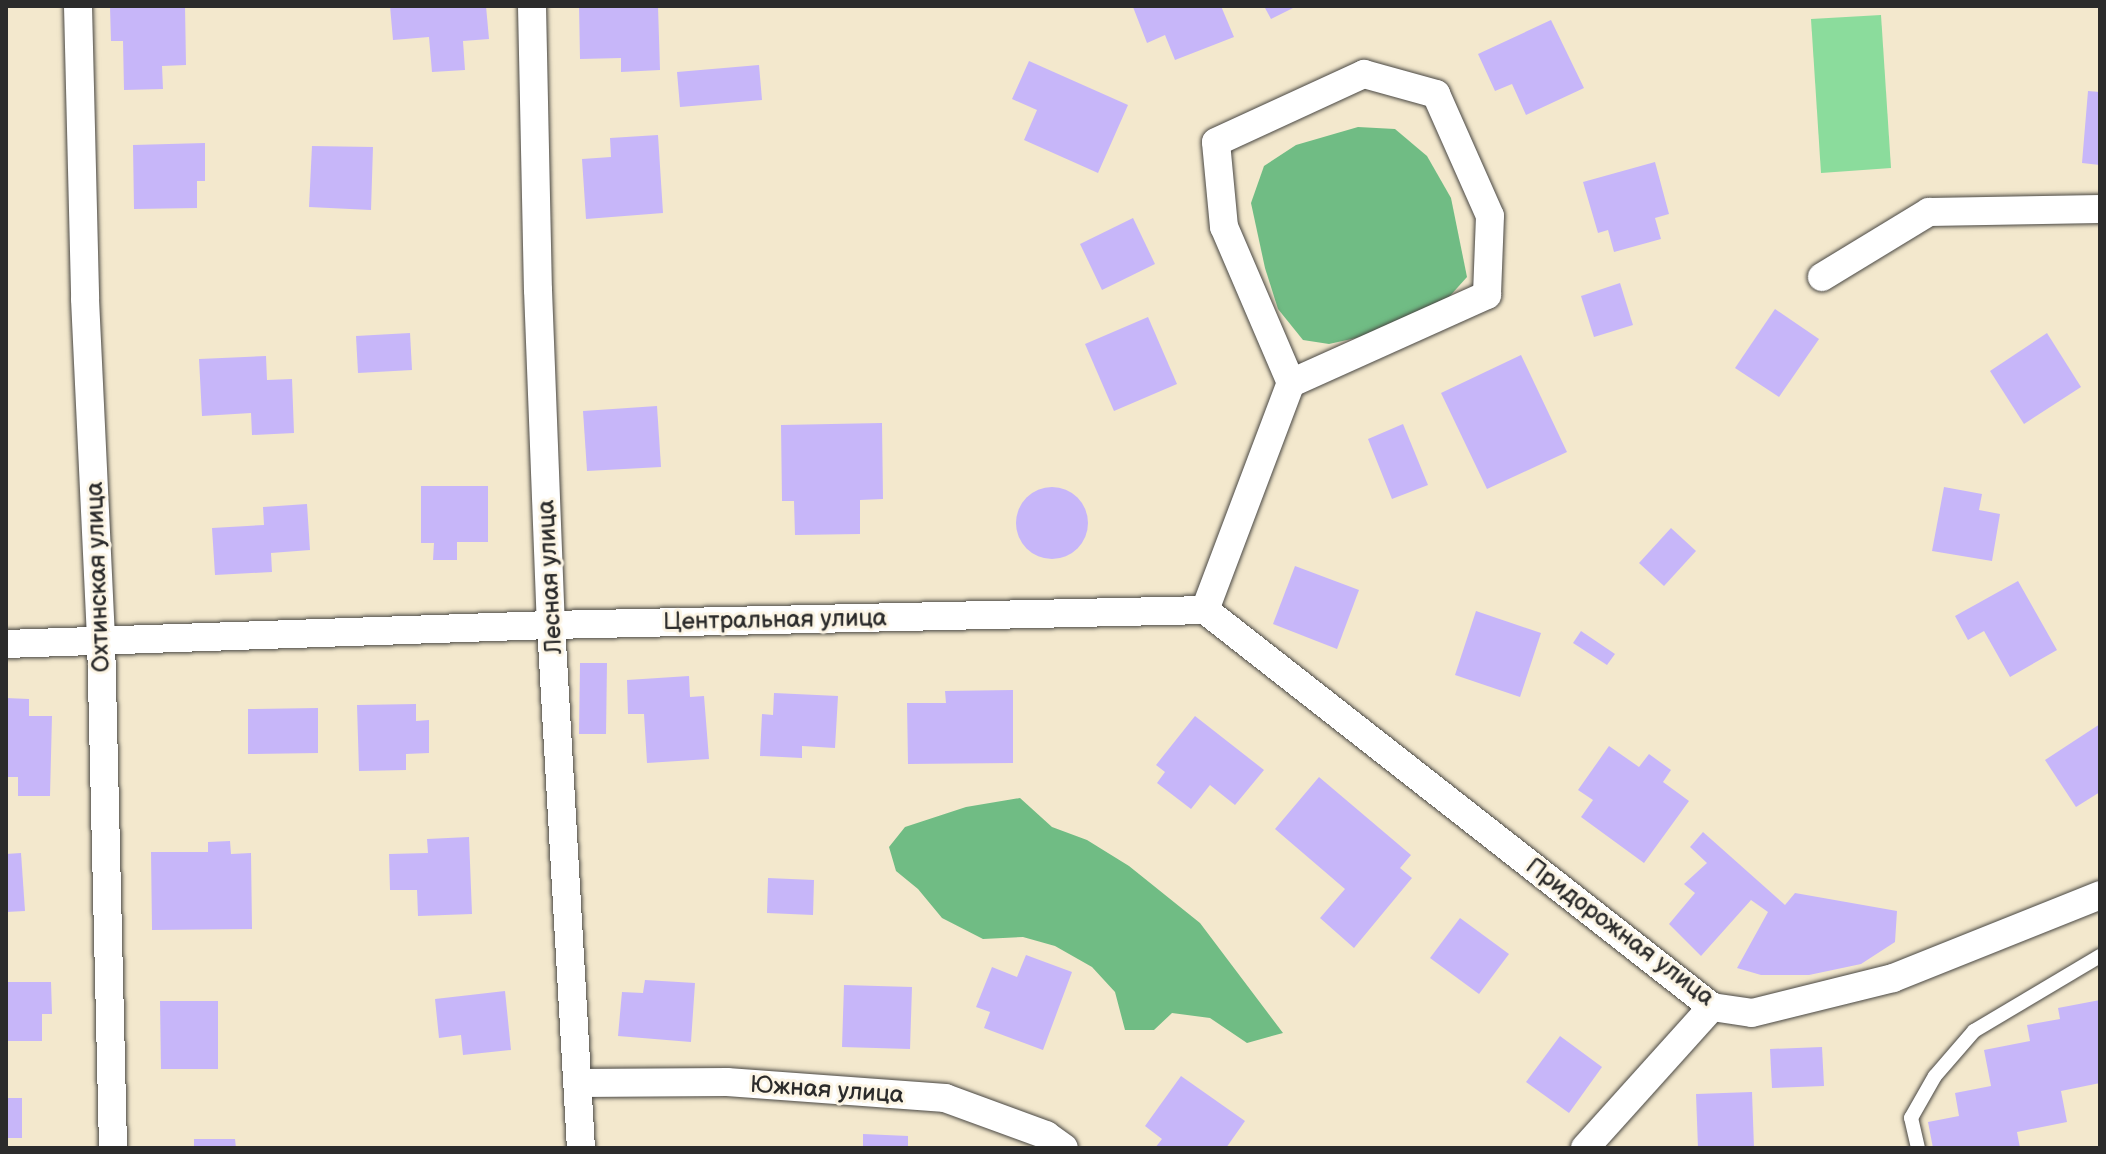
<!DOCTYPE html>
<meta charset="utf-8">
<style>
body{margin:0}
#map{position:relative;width:2106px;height:1154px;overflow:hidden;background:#f3e8cd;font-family:"Balsamiq Sans",sans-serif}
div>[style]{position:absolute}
.green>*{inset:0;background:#8bdc9c}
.forest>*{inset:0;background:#70bc84}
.building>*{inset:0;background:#c7b6f9}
.round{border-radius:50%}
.roads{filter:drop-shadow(0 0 2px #494743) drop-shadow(0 0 2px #494743)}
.service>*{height:14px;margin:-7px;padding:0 7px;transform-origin:7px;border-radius:7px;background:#fff}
.minor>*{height:28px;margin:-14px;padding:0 14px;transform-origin:14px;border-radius:14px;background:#fff}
span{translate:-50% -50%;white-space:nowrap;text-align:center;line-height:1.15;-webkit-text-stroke:6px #fcf5e5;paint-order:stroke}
.street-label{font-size:24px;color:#2b2b2b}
.frame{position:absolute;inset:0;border:8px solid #2b2b2b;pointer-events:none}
</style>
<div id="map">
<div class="green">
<div style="clip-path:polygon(1881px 15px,1891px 168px,1821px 173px,1811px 19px)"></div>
</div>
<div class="forest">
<div style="clip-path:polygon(1358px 127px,1395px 129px,1427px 156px,1451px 198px,1467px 277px,1449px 297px,1365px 336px,1329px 344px,1303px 340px,1278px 309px,1265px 268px,1251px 203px,1264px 166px,1296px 145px)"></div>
<div style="clip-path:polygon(1020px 798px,1052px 827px,1087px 840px,1129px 866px,1200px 923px,1283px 1033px,1247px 1043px,1210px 1018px,1172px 1013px,1154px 1030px,1125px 1030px,1115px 992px,1092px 967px,1055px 946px,1023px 937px,983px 939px,942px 918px,918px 889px,896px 871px,889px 847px,905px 827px,966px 807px)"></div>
</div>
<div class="building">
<div style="clip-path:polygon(185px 6px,186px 65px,162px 66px,163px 89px,124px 90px,123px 41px,111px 41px,110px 7px)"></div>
<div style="clip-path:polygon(390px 6px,486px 6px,489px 39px,463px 41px,465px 70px,432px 72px,429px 37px,393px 40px)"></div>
<div style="clip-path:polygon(579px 6px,658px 6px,660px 70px,621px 72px,621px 58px,580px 59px)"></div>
<div style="clip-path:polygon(1136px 6px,1221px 6px,1234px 37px,1175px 60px,1165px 35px,1147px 43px,1133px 7px)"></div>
<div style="clip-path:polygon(1264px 6px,1297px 6px,1271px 19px)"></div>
<div style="clip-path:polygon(1551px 20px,1584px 88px,1526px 115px,1512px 84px,1495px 91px,1478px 54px)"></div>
<div style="clip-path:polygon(1029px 61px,1128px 105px,1098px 173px,1024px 140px,1037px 110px,1012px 99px)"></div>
<div style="clip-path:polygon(759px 65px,762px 100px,680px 107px,677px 72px)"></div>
<div style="clip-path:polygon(2088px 91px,2100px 92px,2100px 165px,2082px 163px)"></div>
<div style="clip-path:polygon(658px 135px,663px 213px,586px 219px,582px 159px,611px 157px,610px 138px)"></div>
<div style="clip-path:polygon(205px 143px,205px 181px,197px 181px,197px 208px,134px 209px,133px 145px)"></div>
<div style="clip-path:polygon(312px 146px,373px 147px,371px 210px,309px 207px)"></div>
<div style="clip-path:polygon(1655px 162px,1669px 214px,1655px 218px,1661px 239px,1614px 252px,1608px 230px,1598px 233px,1583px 182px)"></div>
<div style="clip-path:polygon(1133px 218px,1155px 264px,1102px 290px,1080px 244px)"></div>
<div style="clip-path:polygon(1620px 283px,1633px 325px,1594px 337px,1581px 296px)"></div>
<div style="clip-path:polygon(1775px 309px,1819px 339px,1779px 397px,1735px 368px)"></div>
<div style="clip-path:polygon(1148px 317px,1177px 384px,1114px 411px,1085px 344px)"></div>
<div style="clip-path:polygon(410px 333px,412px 370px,358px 373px,356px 336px)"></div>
<div style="clip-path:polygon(2047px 333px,2081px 387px,2024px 424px,1990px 371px)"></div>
<div style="clip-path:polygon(1521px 355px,1567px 452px,1487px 489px,1441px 393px)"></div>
<div style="clip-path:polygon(266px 356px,267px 380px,292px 379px,294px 433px,252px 435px,251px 413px,202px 416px,199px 359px)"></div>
<div style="clip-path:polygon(657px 406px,661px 467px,587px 471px,583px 411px)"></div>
<div style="clip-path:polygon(882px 423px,883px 499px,860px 500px,860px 534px,795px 535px,794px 501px,782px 501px,781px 425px)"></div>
<div style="clip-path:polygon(1403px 424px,1428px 485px,1392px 499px,1368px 439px)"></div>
<div style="clip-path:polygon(421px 486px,488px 486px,488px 542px,457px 542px,457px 560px,433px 560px,434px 543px,421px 543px)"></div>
<div style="clip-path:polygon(1944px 487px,1982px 494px,1979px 510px,2000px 514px,1992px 561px,1932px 551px)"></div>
<div class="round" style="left:1016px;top:487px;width:72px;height:72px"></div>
<div style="clip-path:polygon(307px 504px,310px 550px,271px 553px,272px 572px,215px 575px,212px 528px,264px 525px,263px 507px)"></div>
<div style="clip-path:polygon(1671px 528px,1696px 551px,1664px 586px,1639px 563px)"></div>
<div style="clip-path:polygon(1295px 566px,1359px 590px,1337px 649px,1273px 624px)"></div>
<div style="clip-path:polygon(2018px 581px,2057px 650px,2010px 677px,1984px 631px,1968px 640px,1955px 616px)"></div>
<div style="clip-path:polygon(1476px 611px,1541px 633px,1520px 697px,1455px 675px)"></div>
<div style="clip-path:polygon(1581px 631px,1615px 654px,1607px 665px,1573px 643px)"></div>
<div style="clip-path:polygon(580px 663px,607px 663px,606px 734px,579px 734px)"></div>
<div style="clip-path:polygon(689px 676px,690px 697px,704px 696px,709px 759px,647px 763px,644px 714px,628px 714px,627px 680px)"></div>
<div style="clip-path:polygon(1013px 690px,1013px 763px,908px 764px,907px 703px,946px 703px,945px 691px)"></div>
<div style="clip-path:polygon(774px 693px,838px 696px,835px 748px,802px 746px,802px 758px,760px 756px,762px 714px,773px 715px)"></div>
<div style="clip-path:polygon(6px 698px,29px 699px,29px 716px,52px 716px,50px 796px,18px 796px,18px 777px,6px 777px)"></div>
<div style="clip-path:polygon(416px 704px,416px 721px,429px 720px,429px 753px,406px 754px,406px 770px,359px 771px,357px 705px)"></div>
<div style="clip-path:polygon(318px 708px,318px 753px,248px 754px,248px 709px)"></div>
<div style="clip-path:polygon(1195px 716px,1264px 770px,1235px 805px,1210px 785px,1191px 809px,1157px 783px,1165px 772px,1156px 765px)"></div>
<div style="clip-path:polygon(2100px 724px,2100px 792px,2076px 807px,2045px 760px)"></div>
<div style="clip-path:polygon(1609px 746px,1639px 767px,1649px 754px,1671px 770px,1663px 782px,1689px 801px,1644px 863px,1581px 817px,1593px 800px,1578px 790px)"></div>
<div style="clip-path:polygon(1319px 777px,1411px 855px,1400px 868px,1412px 878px,1354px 948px,1320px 918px,1345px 889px,1275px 829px)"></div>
<div style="clip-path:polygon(1703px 832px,1785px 905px,1795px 893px,1897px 911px,1895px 942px,1861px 964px,1809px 975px,1761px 975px,1737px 968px,1768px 912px,1751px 900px,1701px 956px,1669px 924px,1695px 893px,1684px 884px,1707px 863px,1690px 847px)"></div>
<div style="clip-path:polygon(469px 837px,472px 914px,418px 916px,417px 890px,390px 890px,389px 854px,428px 853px,427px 839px)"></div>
<div style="clip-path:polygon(230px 841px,231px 854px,251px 853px,252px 929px,152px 930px,151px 852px,208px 852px,208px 842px)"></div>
<div style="clip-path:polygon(21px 853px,25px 911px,6px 912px,6px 854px)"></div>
<div style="clip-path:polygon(768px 878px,814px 880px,813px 915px,767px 913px)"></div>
<div style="clip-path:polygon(1460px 918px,1509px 954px,1479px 994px,1430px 958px)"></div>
<div style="clip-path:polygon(1026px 955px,1072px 972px,1043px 1050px,984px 1028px,990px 1012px,976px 1007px,992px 967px,1017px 977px)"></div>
<div style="clip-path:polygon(645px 980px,695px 983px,691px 1042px,618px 1036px,622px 992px,643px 993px)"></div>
<div style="clip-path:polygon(6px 982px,51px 982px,52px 1014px,42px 1014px,42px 1041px,6px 1041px)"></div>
<div style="clip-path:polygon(844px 985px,912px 987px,910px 1049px,842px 1047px)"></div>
<div style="clip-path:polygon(505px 991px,511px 1050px,463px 1055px,461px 1035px,439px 1038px,435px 999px)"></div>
<div style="clip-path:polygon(2100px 1000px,2100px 1083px,2061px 1091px,2067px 1122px,2017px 1132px,2020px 1148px,1933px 1148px,1928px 1122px,1959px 1116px,1955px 1093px,1991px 1086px,1984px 1050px,2030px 1041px,2027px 1025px,2060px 1019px,2058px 1008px)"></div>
<div style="clip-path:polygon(160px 1001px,218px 1001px,218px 1069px,161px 1069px)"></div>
<div style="clip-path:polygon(1560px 1036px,1602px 1067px,1569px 1113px,1526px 1082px)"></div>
<div style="clip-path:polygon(1822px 1047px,1824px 1086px,1772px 1088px,1770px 1049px)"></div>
<div style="clip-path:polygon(1181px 1076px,1245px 1121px,1226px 1148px,1155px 1148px,1162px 1139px,1145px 1126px)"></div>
<div style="clip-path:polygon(1752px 1092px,1754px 1148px,1698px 1148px,1696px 1094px)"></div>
<div style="clip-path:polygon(6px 1098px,22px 1098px,22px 1138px,6px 1138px)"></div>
<div style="clip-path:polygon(863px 1134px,908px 1136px,908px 1148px,863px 1148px)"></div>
<div style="clip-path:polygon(194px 1139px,235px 1139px,236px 1148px,194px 1148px)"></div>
</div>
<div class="roads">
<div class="service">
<div style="left:1918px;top:1148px;width:31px;rotate:-103deg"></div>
<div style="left:1911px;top:1118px;width:48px;rotate:-60.3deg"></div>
<div style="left:1935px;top:1076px;width:60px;rotate:-49.1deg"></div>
<div style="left:1974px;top:1031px;width:147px;rotate:-30.8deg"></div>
</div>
<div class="minor">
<div style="left:78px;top:6px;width:293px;rotate:88.6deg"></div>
<div style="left:85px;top:299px;width:339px;rotate:87.3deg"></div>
<div style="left:101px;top:638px;width:510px;rotate:88.65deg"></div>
<div style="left:532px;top:6px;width:284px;rotate:88.8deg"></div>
<div style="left:538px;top:290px;width:335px;rotate:87.8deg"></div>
<div style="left:551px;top:625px;width:524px;rotate:86.72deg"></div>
<div style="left:1822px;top:277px;width:125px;rotate:-31.3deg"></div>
<div style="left:1929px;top:212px;width:171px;rotate:-1deg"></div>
<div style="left:1205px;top:610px;width:644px;rotate:38.06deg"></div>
<div style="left:1712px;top:1007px;width:40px;rotate:8.5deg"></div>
<div style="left:1752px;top:1013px;width:145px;rotate:-13.9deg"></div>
<div style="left:1893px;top:978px;width:223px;rotate:-21.8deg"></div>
<div style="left:6px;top:644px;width:545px;rotate:-2deg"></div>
<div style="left:551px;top:625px;width:654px;rotate:-1.31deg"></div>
<div style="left:1205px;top:610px;width:243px;rotate:-69.3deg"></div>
<div style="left:1291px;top:383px;width:170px;rotate:-113.2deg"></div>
<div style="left:1224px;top:227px;width:85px;rotate:-95.4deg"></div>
<div style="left:1216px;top:142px;width:163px;rotate:-24.7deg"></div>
<div style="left:1364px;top:74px;width:75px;rotate:15.5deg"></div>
<div style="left:1436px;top:94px;width:133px;rotate:66.1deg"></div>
<div style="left:1490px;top:216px;width:79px;rotate:92.2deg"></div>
<div style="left:1487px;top:295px;width:215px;rotate:155.8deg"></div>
<div style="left:579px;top:1083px;width:148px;rotate:-0.4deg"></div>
<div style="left:727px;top:1082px;width:219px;rotate:4.2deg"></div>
<div style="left:945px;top:1098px;width:108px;rotate:20.1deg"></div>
<div style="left:1046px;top:1135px;width:22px;rotate:36deg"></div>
<div style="left:1585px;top:1148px;width:190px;rotate:-48deg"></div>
</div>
</div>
<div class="street-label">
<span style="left:98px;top:577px;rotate:-92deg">Охтинская улица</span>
<span style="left:550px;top:577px;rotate:-93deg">Лесная улица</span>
<span style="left:775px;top:620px;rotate:-1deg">Центральная улица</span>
<span style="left:1620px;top:932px;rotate:37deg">Придорожная улица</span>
<span style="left:827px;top:1090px;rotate:4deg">Южная улица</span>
</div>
<div class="frame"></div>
</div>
